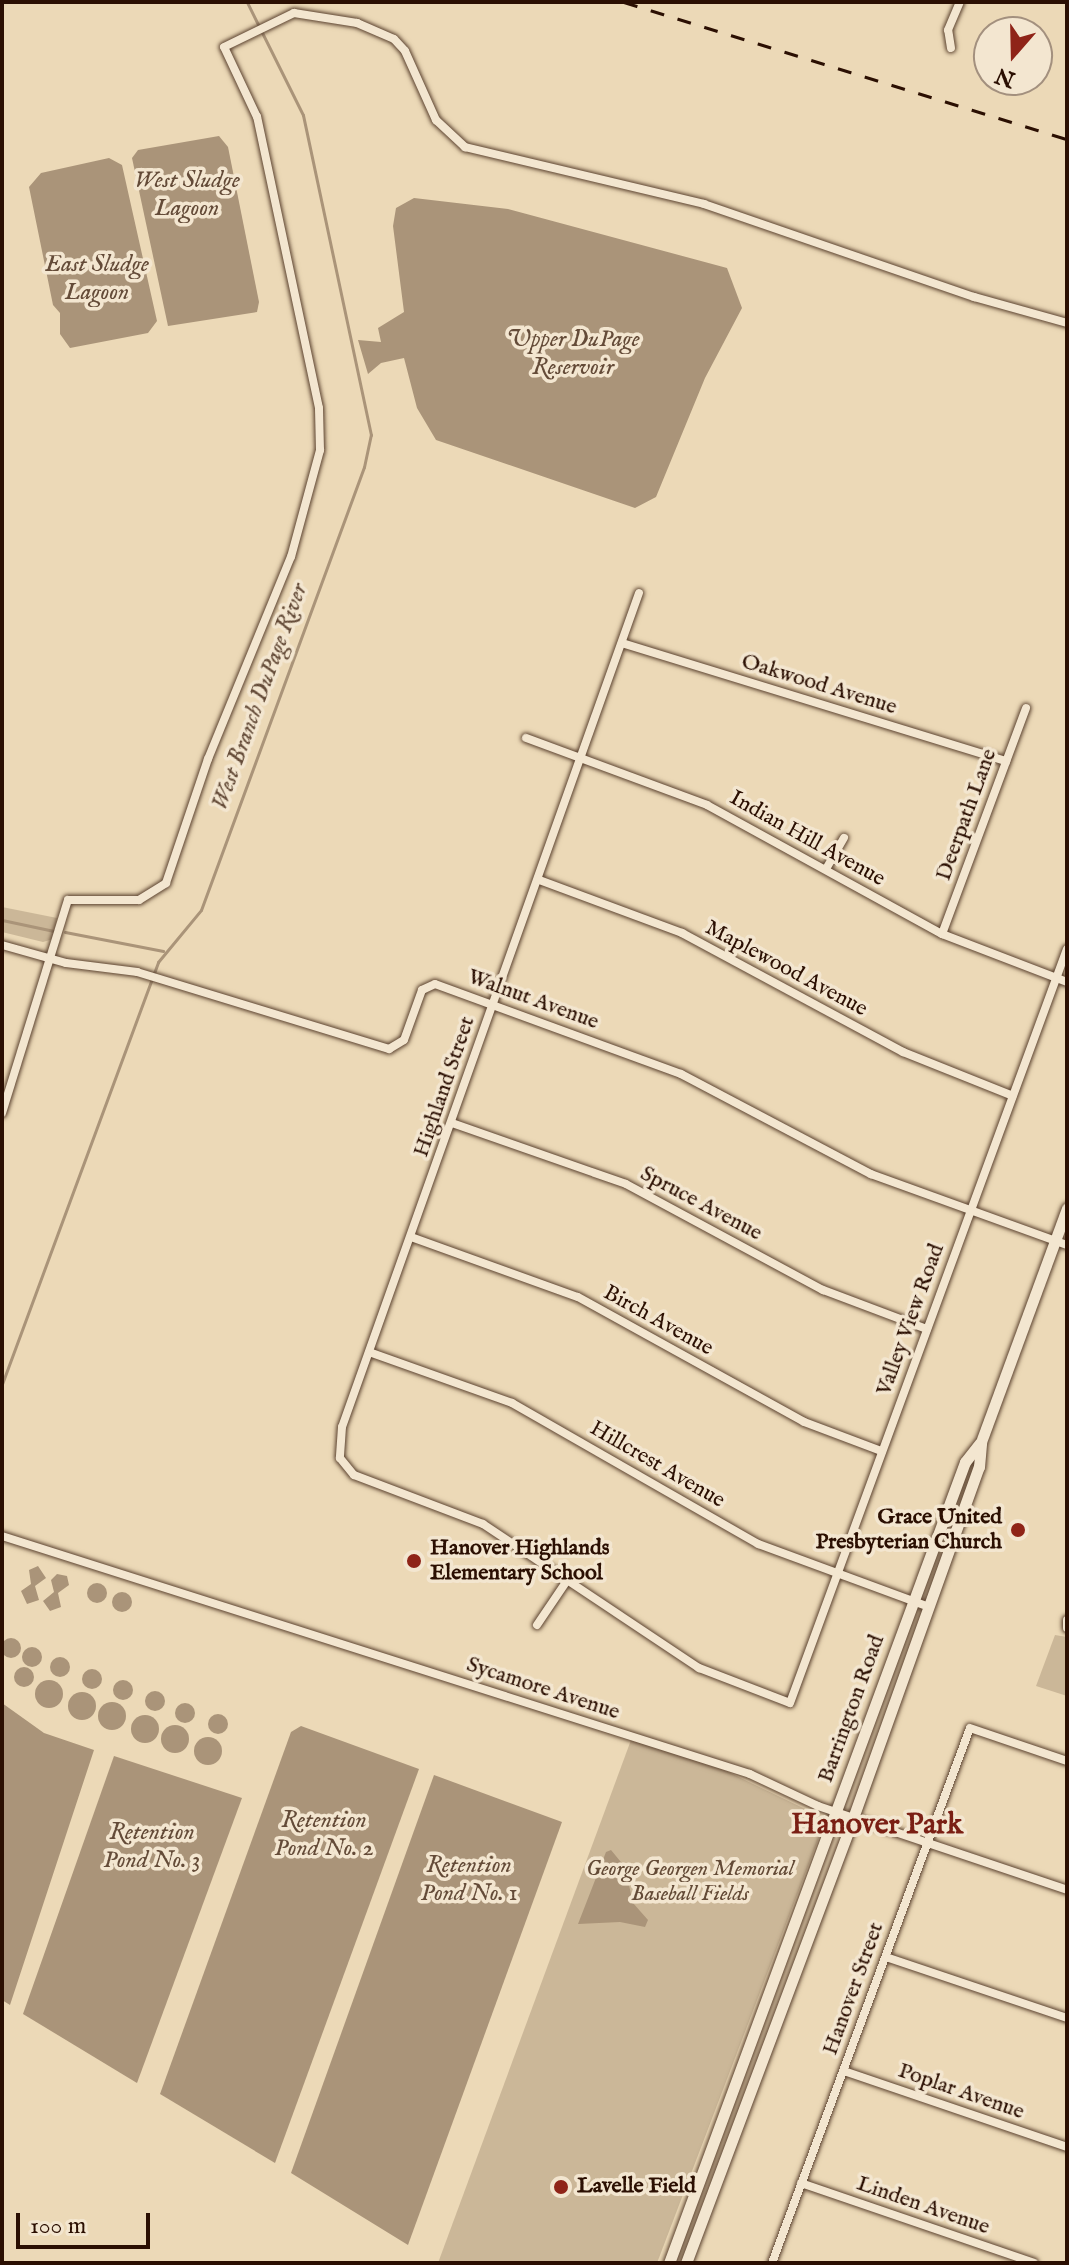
<!DOCTYPE html>
<style>
body{margin:0}
#map{position:relative;width:1069px;height:2265px;overflow:hidden;background:#ecd9b7;font-family:"IM FELL English",serif}
div>[style]{position:absolute}
.green>*{inset:0;background:#cbb798}
.water>*{inset:0;background:#aa9479}
.round{border-radius:50%}
.stream>*{height:3px;margin:-1.5px;padding:0 1.5px;transform-origin:1.5px;border-radius:1.5px;background:#aa9479}
.roads{filter:drop-shadow(0 0 2px #5b422f) drop-shadow(0 0 2px #5b422f)}
.street>*{height:8px;margin:-4px;padding:0 4px;transform-origin:4px;border-radius:4px;background:#f3e6d0}
.secondary>*{height:11px;margin:-5.5px;padding:0 5.5px;transform-origin:5.5px;border-radius:5.5px;background:#f3e6d0}
.rail>*{height:3px;margin-top:-1.5px;transform-origin:0;background:repeating-linear-gradient(90deg,#2b0f02 0 14px,transparent 0 28px)}
.dots>*{width:22px;height:22px;translate:-50% -50%;box-sizing:border-box;border:4px solid #f3e6d0;border-radius:50%}
span{translate:-50% -50%;white-space:nowrap;text-align:center;line-height:1.15;-webkit-text-stroke:7px #f3e6d0;paint-order:stroke}
.street-label{font-size:22px;color:#2b0f02}
.poi-label{font-size:22px;color:#2b0f02;font-weight:700}
.right{translate:-100% -50%;text-align:right}
.left{translate:0 -50%;text-align:left}
.park-label{font-size:22px;color:#634a36;font-style:italic}
.water-label{font-size:24px;color:#644b38;font-style:italic}
.district-label{font-size:30px;color:#7a1f14;font-weight:700}
.frame{position:absolute;inset:0;border:4px solid #2b0f02;pointer-events:none}
.north{position:absolute;left:973px;top:16px;width:80px;height:80px;box-sizing:border-box;background:#f3e6d0;border:2px solid #a3907e;border-radius:50%;rotate:200deg;font-size:22px;font-weight:700;line-height:32px;text-align:center;color:#2b0f02}
.north::after{content:'';display:block;margin:auto;width:28px;height:36px;background:#8f2418;clip-path:polygon(50% 0,100% 100%,50% 72%,0 100%)}
.scale{position:absolute;left:16px;top:2213px;width:134px;height:36px;box-sizing:border-box;border:4px solid #2b0f02;border-top:0;padding-left:10px;font-size:24px;line-height:28px;white-space:nowrap;color:#2b0f02;-webkit-text-stroke:6px #f3e6d0;paint-order:stroke}
</style>
<div id="map">
<div class="green">
<div style="clip-path:polygon(2px 907px,57px 918px,53px 939px,43px 942px,2px 932px)"></div>
<div style="clip-path:polygon(1055px 1635px,1067px 1637px,1067px 1696px,1036px 1686px)"></div>
<div style="clip-path:polygon(631px 1740px,722px 1769px,826px 1819px,657px 2263px,438px 2263px)"></div>
</div>
<div class="water">
<div style="clip-path:polygon(219px 136px,228px 147px,259px 302px,257px 312px,168px 326px,132px 158px,138px 150px)"></div>
<div style="clip-path:polygon(109px 158px,122px 165px,157px 321px,148px 333px,70px 348px,60px 334px,60px 313px,53px 305px,29px 187px,41px 173px)"></div>
<div style="clip-path:polygon(414px 198px,508px 209px,727px 268px,742px 308px,705px 378px,656px 497px,635px 508px,436px 440px,417px 408px,404px 358px,381px 363px,368px 374px,358px 340px,381px 342px,378px 328px,404px 312px,393px 226px,396px 208px)"></div>
<div style="clip-path:polygon(38px 1566px,46px 1578px,35px 1586px,39px 1600px,27px 1604px,21px 1591px,31px 1584px,29px 1570px)"></div>
<div style="clip-path:polygon(57px 1574px,67px 1576px,69px 1585px,58px 1593px,61px 1607px,50px 1611px,43px 1601px,54px 1592px,51px 1580px)"></div>
<div class="round" style="left:87px;top:1583px;width:20px;height:20px"></div>
<div class="round" style="left:112px;top:1592px;width:20px;height:20px"></div>
<div class="round" style="left:1px;top:1638px;width:20px;height:20px"></div>
<div class="round" style="left:22px;top:1647px;width:20px;height:20px"></div>
<div class="round" style="left:50px;top:1657px;width:20px;height:20px"></div>
<div class="round" style="left:14px;top:1667px;width:20px;height:20px"></div>
<div class="round" style="left:82px;top:1669px;width:20px;height:20px"></div>
<div class="round" style="left:35px;top:1680px;width:28px;height:28px"></div>
<div class="round" style="left:113px;top:1680px;width:20px;height:20px"></div>
<div class="round" style="left:145px;top:1691px;width:20px;height:20px"></div>
<div class="round" style="left:68px;top:1692px;width:28px;height:28px"></div>
<div class="round" style="left:98px;top:1702px;width:28px;height:28px"></div>
<div style="clip-path:polygon(2px 1703px,44px 1733px,94px 1750px,10px 2005px,2px 2000px)"></div>
<div class="round" style="left:175px;top:1703px;width:20px;height:20px"></div>
<div class="round" style="left:208px;top:1714px;width:20px;height:20px"></div>
<div class="round" style="left:131px;top:1715px;width:28px;height:28px"></div>
<div class="round" style="left:161px;top:1725px;width:28px;height:28px"></div>
<div style="clip-path:polygon(301px 1726px,419px 1769px,275px 2163px,160px 2094px,291px 1732px)"></div>
<div class="round" style="left:194px;top:1737px;width:28px;height:28px"></div>
<div style="clip-path:polygon(114px 1756px,242px 1798px,137px 2083px,23px 2014px)"></div>
<div style="clip-path:polygon(434px 1775px,562px 1822px,408px 2245px,291px 2173px)"></div>
<div style="clip-path:polygon(611px 1850px,625px 1867px,633px 1903px,648px 1920px,645px 1927px,620px 1922px,578px 1924px,606px 1852px)"></div>
</div>
<div class="stream">
<div style="left:2px;top:920px;width:53px;rotate:11.9deg"></div>
<div style="left:65px;top:932px;width:100px;rotate:11deg"></div>
<div style="left:2px;top:1384px;width:450px;rotate:-69.7deg"></div>
<div style="left:158px;top:962px;width:67px;rotate:-50.4deg"></div>
<div style="left:201px;top:910px;width:472px;rotate:-69.8deg"></div>
<div style="left:364px;top:467px;width:33px;rotate:-78deg"></div>
<div style="left:371px;top:435px;width:327px;rotate:-102deg"></div>
<div style="left:303px;top:115px;width:126px;rotate:-116.4deg"></div>
</div>
<div class="roads">
<div class="street">
<div style="left:951px;top:48px;width:18px;rotate:-99deg"></div>
<div style="left:948px;top:30px;width:30px;rotate:-67deg"></div>
<div style="left:639px;top:593px;width:885px;rotate:109.6deg"></div>
<div style="left:342px;top:1427px;width:31px;rotate:94deg"></div>
<div style="left:340px;top:1458px;width:22px;rotate:51deg"></div>
<div style="left:354px;top:1475px;width:138px;rotate:20.8deg"></div>
<div style="left:483px;top:1524px;width:260px;rotate:33.7deg"></div>
<div style="left:699px;top:1668px;width:97px;rotate:21deg"></div>
<div style="left:790px;top:1703px;width:803px;rotate:-69.83deg"></div>
<div style="left:622px;top:643px;width:402px;rotate:17.1deg"></div>
<div style="left:526px;top:738px;width:193px;rotate:20.3deg"></div>
<div style="left:707px;top:805px;width:268px;rotate:28.8deg"></div>
<div style="left:942px;top:934px;width:134px;rotate:21deg"></div>
<div style="left:826px;top:869px;width:36px;rotate:-60deg"></div>
<div style="left:539px;top:880px;width:153px;rotate:20.3deg"></div>
<div style="left:682px;top:933px;width:251px;rotate:28.3deg"></div>
<div style="left:903px;top:1052px;width:118px;rotate:21.8deg"></div>
<div style="left:942px;top:934px;width:241px;rotate:-69.6deg"></div>
<div style="left:2px;top:945px;width:66px;rotate:15.7deg"></div>
<div style="left:66px;top:963px;width:72px;rotate:7.2deg"></div>
<div style="left:137px;top:972px;width:264px;rotate:17deg"></div>
<div style="left:389px;top:1049px;width:17px;rotate:-31deg"></div>
<div style="left:404px;top:1040px;width:53px;rotate:-70.2deg"></div>
<div style="left:422px;top:990px;width:14px;rotate:-25deg"></div>
<div style="left:435px;top:984px;width:262px;rotate:20.1deg"></div>
<div style="left:681px;top:1074px;width:215px;rotate:27.8deg"></div>
<div style="left:871px;top:1174px;width:208px;rotate:19.9deg"></div>
<div style="left:2px;top:1113px;width:223px;rotate:-72.8deg"></div>
<div style="left:68px;top:900px;width:71px"></div>
<div style="left:139px;top:900px;width:32px;rotate:-32deg"></div>
<div style="left:166px;top:883px;width:131px;rotate:-71.3deg"></div>
<div style="left:208px;top:759px;width:218px;rotate:-67.7deg"></div>
<div style="left:291px;top:557px;width:111px;rotate:-74.8deg"></div>
<div style="left:320px;top:450px;width:42px;rotate:-91.4deg"></div>
<div style="left:319px;top:408px;width:298px;rotate:-102deg"></div>
<div style="left:257px;top:117px;width:77px;rotate:-115.2deg"></div>
<div style="left:224px;top:47px;width:78px;rotate:-25.9deg"></div>
<div style="left:294px;top:13px;width:64px;rotate:9deg"></div>
<div style="left:357px;top:23px;width:40px;rotate:23.4deg"></div>
<div style="left:394px;top:39px;width:16px;rotate:47deg"></div>
<div style="left:405px;top:51px;width:76px;rotate:65.8deg"></div>
<div style="left:436px;top:120px;width:40px;rotate:43deg"></div>
<div style="left:465px;top:147px;width:246px;rotate:13.4deg"></div>
<div style="left:704px;top:204px;width:286px;rotate:19deg"></div>
<div style="left:974px;top:297px;width:97px;rotate:15.6deg"></div>
<div style="left:452px;top:1123px;width:184px;rotate:19.3deg"></div>
<div style="left:626px;top:1184px;width:224px;rotate:28.3deg"></div>
<div style="left:823px;top:1290px;width:111px;rotate:20.6deg"></div>
<div style="left:411px;top:1237px;width:177px;rotate:19.8deg"></div>
<div style="left:578px;top:1297px;width:258px;rotate:28.9deg"></div>
<div style="left:804px;top:1422px;width:82px;rotate:20.6deg"></div>
<div style="left:369px;top:1352px;width:152px;rotate:19.6deg"></div>
<div style="left:512px;top:1403px;width:284px;rotate:29.8deg"></div>
<div style="left:758px;top:1544px;width:182px;rotate:20.2deg"></div>
<div style="left:2px;top:1536px;width:785px;rotate:17.65deg"></div>
<div style="left:750px;top:1774px;width:75px;rotate:25.2deg"></div>
<div style="left:818px;top:1806px;width:263px;rotate:18.6deg"></div>
<div style="left:1067px;top:1620px;width:8px;rotate:90deg"></div>
<div style="left:537px;top:1625px;width:55px;rotate:-56deg"></div>
<div style="left:886px;top:1957px;width:191px;rotate:18.6deg"></div>
<div style="left:844px;top:2071px;width:236px;rotate:18.8deg"></div>
<div style="left:801px;top:2183px;width:246px;rotate:18.9deg"></div>
<div style="left:772px;top:2263px;width:570px;rotate:-69.69deg"></div>
<div style="left:970px;top:1728px;width:102px;rotate:18.8deg"></div>
</div>
<div class="secondary">
<div style="left:669px;top:2263px;width:854px;rotate:-69.72deg"></div>
<div style="left:965px;top:1462px;width:24px;rotate:-52deg"></div>
<div style="left:686px;top:2263px;width:475px;rotate:-69.4deg"></div>
<div style="left:853px;top:1818px;width:373px;rotate:-70.3deg"></div>
<div style="left:979px;top:1467px;width:25px;rotate:-85deg"></div>
<div style="left:981px;top:1442px;width:249px;rotate:-69.8deg"></div>
</div>
</div>
<div class="rail">
<div style="left:624px;top:2px;width:464px;rotate:17.2deg"></div>
</div>
<div class="dots">
<div style="left:1018px;top:1530px;background:#8f2418"></div>
<div style="left:414px;top:1561px;background:#8f2418"></div>
<div style="left:561px;top:2187px;background:#8f2418"></div>
</div>
<div class="street-label">
<span style="left:819px;top:685px;rotate:17deg">Oakwood Avenue</span>
<span style="left:967px;top:815px;rotate:-70deg">Deerpath Lane</span>
<span style="left:807px;top:839px;rotate:29deg">Indian Hill Avenue</span>
<span style="left:786px;top:969px;rotate:28deg">Maplewood Avenue</span>
<span style="left:533px;top:1000px;rotate:20deg">Walnut Avenue</span>
<span style="left:445px;top:1087px;rotate:-71deg">Highland Street</span>
<span style="left:701px;top:1204px;rotate:28deg">Spruce Avenue</span>
<span style="left:911px;top:1320px;rotate:-70deg">Valley View Road</span>
<span style="left:658px;top:1321px;rotate:29deg">Birch Avenue</span>
<span style="left:657px;top:1465px;rotate:30deg">Hillcrest Avenue</span>
<span style="left:543px;top:1689px;rotate:18deg">Sycamore Avenue</span>
<span style="left:852px;top:1709px;rotate:-70deg">Barrington Road</span>
<span style="left:854px;top:1989px;rotate:-70deg">Hanover Street</span>
<span style="left:961px;top:2092px;rotate:19deg">Poplar Avenue</span>
<span style="left:923px;top:2206px;rotate:19deg">Linden Avenue</span>
</div>
<div class="poi-label">
<span class="right" style="left:1002px;top:1530px">Grace United<br>Presbyterian Church</span>
<span class="left" style="left:430px;top:1561px">Hanover Highlands<br>Elementary School</span>
<span class="left" style="left:577px;top:2187px">Lavelle Field</span>
</div>
<div class="park-label">
<span style="left:690px;top:1882px">George Georgen Memorial<br>Baseball Fields</span>
</div>
<div class="water-label">
<span style="left:187px;top:195px">West Sludge<br>Lagoon</span>
<span style="left:97px;top:279px">East Sludge<br>Lagoon</span>
<span style="left:573px;top:354px">Upper DuPage<br>Reservoir</span>
<span style="left:260px;top:697px;rotate:-70deg">West Branch DuPage River</span>
<span style="left:324px;top:1835px">Retention<br>Pond No. 2</span>
<span style="left:152px;top:1847px">Retention<br>Pond No. 3</span>
<span style="left:469px;top:1880px">Retention<br>Pond No. 1</span>
</div>
<div class="district-label">
<span style="left:877px;top:1825px">Hanover Park</span>
</div>
<div class="frame"></div>
<div class="north">N</div>
<div class="scale">100 m</div>
</div>
